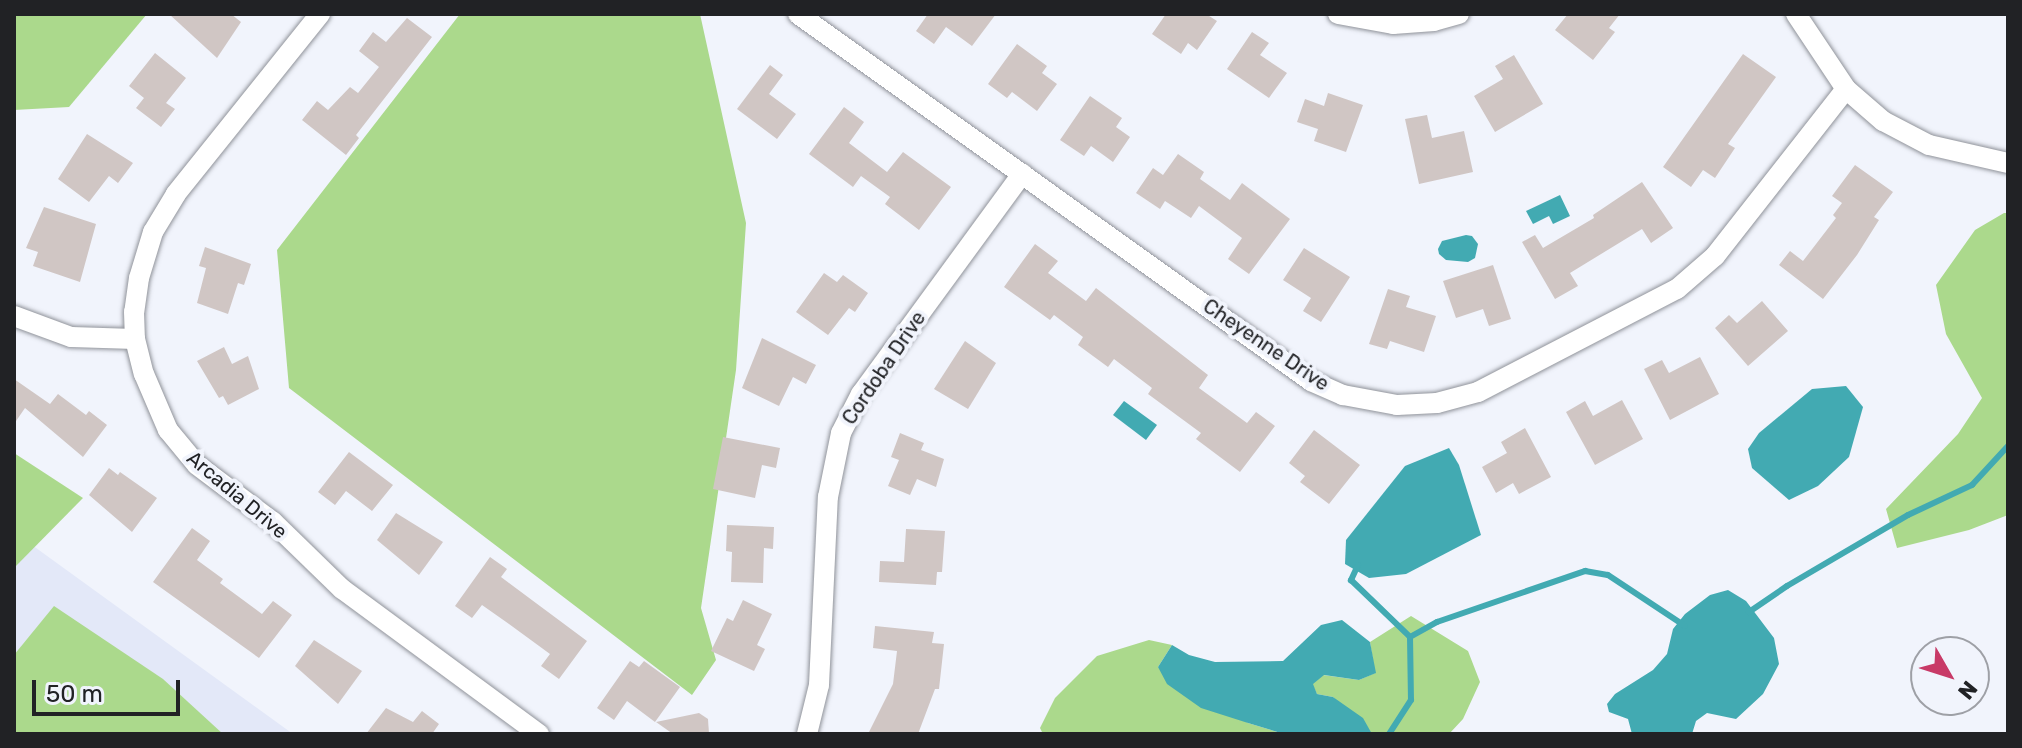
<!DOCTYPE html>
<style>
body{margin:0}
#map{position:relative;width:2022px;height:748px;overflow:hidden;background:#f1f4fc;font-family:Rubik,sans-serif}
div>[style]{position:absolute}
.built>*{inset:0;background:#e3e8f8}
.green>*{inset:0;background:#abd98c}
.water>*{inset:0;background:#42aab2}
.stream>*{height:6px;margin:-3px;padding:0 3px;transform-origin:3px;border-radius:3px;background:#42aab2}
.building>*{inset:0;background:#d0c6c4}
.roads{filter:drop-shadow(0 0 2px #90939a) drop-shadow(0 0 2px #90939a)}
.minor>*{height:20px;margin:-10px;padding:0 10px;transform-origin:10px;border-radius:10px;background:#fff}
span{translate:-50% -50%;white-space:nowrap;text-align:center;line-height:1.15;-webkit-text-stroke:8px #f1f4fc;paint-order:stroke}
.street-label{font-size:20px;color:#212225}
.frame{position:absolute;inset:0;border:16px solid #212225;pointer-events:none}
.north{position:absolute;left:1910px;top:636px;width:80px;height:80px;box-sizing:border-box;background:#f1f4fc;border:2px solid #9ea0a6;border-radius:50%;rotate:129deg;font-size:22px;font-weight:700;line-height:32px;text-align:center;color:#212225}
.north::after{content:'';display:block;margin:auto;width:28px;height:36px;background:#c83a67;clip-path:polygon(50% 0,100% 100%,50% 72%,0 100%)}
.scale{position:absolute;left:32px;top:680px;width:148px;height:36px;box-sizing:border-box;border:4px solid #212225;border-top:0;padding-left:10px;font-size:24px;line-height:28px;white-space:nowrap;color:#212225;-webkit-text-stroke:6px #f1f4fc;paint-order:stroke}
</style>
<div id="map">
<div class="built">
<div style="clip-path:polygon(14px 532px,293px 734px,14px 734px)"></div>
</div>
<div class="green">
<div style="clip-path:polygon(14px 14px,147px 14px,69px 107px,14px 110px)"></div>
<div style="clip-path:polygon(460px 14px,700px 14px,746px 223px,736px 370px,701px 608px,716px 660px,692px 695px,289px 388px,277px 250px)"></div>
<div style="clip-path:polygon(2004px 213px,2008px 213px,2008px 515px,1969px 530px,1897px 548px,1886px 509px,1958px 434px,1982px 398px,1946px 334px,1936px 285px,1975px 230px)"></div>
<div style="clip-path:polygon(14px 453px,83px 498px,14px 568px)"></div>
<div style="clip-path:polygon(54px 606px,163px 679px,223px 734px,14px 734px,14px 655px)"></div>
<div style="clip-path:polygon(1411px 616px,1468px 651px,1480px 682px,1463px 719px,1449px 734px,1372px 734px,1333px 697px,1317px 694px,1312px 684px,1323px 675px,1359px 680px,1375px 673px,1370px 642px)"></div>
<div style="clip-path:polygon(1149px 640px,1172px 645px,1158px 667px,1248px 723px,1284px 734px,1043px 734px,1040px 728px,1055px 698px,1097px 656px)"></div>
</div>
<div class="water">
<div style="clip-path:polygon(1560px 195px,1570px 216px,1553px 224px,1549px 216px,1533px 224px,1526px 211px)"></div>
<div style="clip-path:polygon(1466px 235px,1472px 236px,1478px 244px,1475px 258px,1468px 262px,1446px 260px,1439px 254px,1438px 249px,1442px 241px)"></div>
<div style="clip-path:polygon(1846px 386px,1863px 407px,1849px 457px,1818px 486px,1789px 500px,1752px 468px,1748px 449px,1759px 433px,1812px 389px)"></div>
<div style="clip-path:polygon(1124px 401px,1157px 425px,1146px 440px,1113px 415px)"></div>
<div style="clip-path:polygon(1449px 448px,1459px 465px,1481px 535px,1406px 574px,1369px 578px,1345px 564px,1346px 540px,1405px 466px)"></div>
<div style="clip-path:polygon(1728px 590px,1746px 601px,1774px 638px,1779px 664px,1763px 694px,1736px 719px,1707px 713px,1696px 721px,1692px 734px,1632px 734px,1628px 719px,1609px 712px,1607px 704px,1615px 694px,1653px 670px,1667px 654px,1673px 629px,1685px 614px,1710px 595px)"></div>
<div style="clip-path:polygon(1342px 620px,1370px 642px,1376px 673px,1359px 680px,1324px 675px,1313px 684px,1317px 694px,1333px 697px,1363px 718px,1372px 734px,1284px 734px,1248px 723px,1201px 708px,1167px 684px,1158px 667px,1172px 645px,1189px 655px,1215px 662px,1283px 661px,1321px 625px)"></div>
</div>
<div class="stream">
<div style="left:1358px;top:565px;width:17px;rotate:115deg"></div>
<div style="left:1351px;top:580px;width:82px;rotate:44deg"></div>
<div style="left:1410px;top:637px;width:63px;rotate:89.1deg"></div>
<div style="left:1411px;top:700px;width:40px;rotate:122.9deg"></div>
<div style="left:1749px;top:612px;width:46px;rotate:-34.4deg"></div>
<div style="left:1787px;top:586px;width:140px;rotate:-30.4deg"></div>
<div style="left:1908px;top:515px;width:71px;rotate:-25.1deg"></div>
<div style="left:1972px;top:485px;width:53px;rotate:-47.3deg"></div>
<div style="left:1410px;top:637px;width:31px;rotate:-29deg"></div>
<div style="left:1437px;top:622px;width:157px;rotate:-19deg"></div>
<div style="left:1585px;top:571px;width:23px;rotate:10deg"></div>
<div style="left:1608px;top:575px;width:92px;rotate:33.5deg"></div>
</div>
<div class="building">
<div style="clip-path:polygon(169px 14px,231px 14px,241px 22px,217px 58px)"></div>
<div style="clip-path:polygon(928px 14px,996px 14px,972px 46px,946px 27px,934px 44px,916px 31px)"></div>
<div style="clip-path:polygon(1166px 14px,1206px 14px,1217px 21px,1197px 50px,1188px 43px,1181px 54px,1152px 34px)"></div>
<div style="clip-path:polygon(1568px 14px,1620px 14px,1609px 28px,1615px 32px,1593px 60px,1555px 30px)"></div>
<div style="clip-path:polygon(407px 18px,432px 37px,356px 135px,359px 138px,346px 155px,302px 120px,317px 101px,328px 110px,350px 87px,358px 93px,379px 67px,359px 51px,373px 32px,386px 42px)"></div>
<div style="clip-path:polygon(1252px 32px,1269px 43px,1260px 55px,1287px 73px,1269px 98px,1227px 69px)"></div>
<div style="clip-path:polygon(1017px 44px,1047px 66px,1042px 73px,1057px 84px,1037px 111px,1012px 92px,1007px 98px,988px 84px)"></div>
<div style="clip-path:polygon(155px 53px,186px 78px,166px 103px,175px 109px,161px 127px,136px 108px,144px 98px,129px 86px)"></div>
<div style="clip-path:polygon(1743px 54px,1776px 77px,1728px 144px,1735px 148px,1715px 178px,1703px 170px,1691px 187px,1663px 167px)"></div>
<div style="clip-path:polygon(1514px 55px,1543px 104px,1495px 132px,1474px 96px,1503px 79px,1495px 66px)"></div>
<div style="clip-path:polygon(770px 65px,783px 75px,769px 94px,796px 114px,777px 139px,737px 109px)"></div>
<div style="clip-path:polygon(1328px 93px,1363px 105px,1346px 152px,1314px 141px,1318px 129px,1297px 122px,1305px 99px,1324px 106px)"></div>
<div style="clip-path:polygon(1090px 96px,1122px 118px,1116px 127px,1130px 137px,1113px 162px,1091px 146px,1084px 156px,1060px 140px)"></div>
<div style="clip-path:polygon(844px 107px,864px 122px,849px 143px,887px 172px,903px 152px,951px 187px,919px 230px,885px 204px,890px 197px,861px 176px,853px 187px,809px 154px)"></div>
<div style="clip-path:polygon(1427px 115px,1432px 138px,1464px 131px,1473px 172px,1419px 184px,1405px 119px)"></div>
<div style="clip-path:polygon(87px 134px,133px 163px,118px 183px,109px 176px,89px 202px,58px 179px)"></div>
<div style="clip-path:polygon(1178px 154px,1204px 172px,1200px 179px,1230px 200px,1242px 183px,1290px 219px,1249px 274px,1228px 259px,1242px 238px,1199px 206px,1191px 218px,1165px 201px,1160px 209px,1136px 193px,1153px 168px,1163px 175px)"></div>
<div style="clip-path:polygon(1855px 165px,1893px 192px,1874px 217px,1879px 220px,1857px 255px,1823px 299px,1779px 265px,1790px 251px,1803px 261px,1836px 218px,1833px 215px,1842px 203px,1832px 196px)"></div>
<div style="clip-path:polygon(1642px 182px,1673px 228px,1651px 243px,1642px 229px,1570px 273px,1578px 286px,1555px 299px,1522px 242px,1535px 235px,1543px 248px,1594px 218px,1593px 215px)"></div>
<div style="clip-path:polygon(44px 207px,96px 224px,80px 282px,33px 266px,38px 252px,26px 248px)"></div>
<div style="clip-path:polygon(1035px 244px,1058px 261px,1048px 273px,1086px 301px,1096px 288px,1208px 375px,1199px 388px,1247px 423px,1256px 412px,1275px 426px,1240px 472px,1196px 439px,1201px 433px,1148px 394px,1152px 388px,1114px 359px,1108px 367px,1078px 345px,1083px 337px,1054px 315px,1050px 320px,1004px 287px)"></div>
<div style="clip-path:polygon(205px 247px,251px 264px,244px 285px,238px 283px,228px 314px,197px 303px,206px 268px,199px 266px)"></div>
<div style="clip-path:polygon(1304px 248px,1350px 277px,1321px 322px,1303px 311px,1311px 298px,1283px 280px)"></div>
<div style="clip-path:polygon(1493px 265px,1511px 319px,1489px 326px,1483px 309px,1456px 318px,1443px 281px)"></div>
<div style="clip-path:polygon(824px 273px,837px 282px,843px 275px,868px 293px,855px 312px,849px 308px,828px 335px,796px 312px)"></div>
<div style="clip-path:polygon(1388px 289px,1410px 296px,1406px 307px,1436px 316px,1424px 352px,1390px 341px,1387px 349px,1369px 344px)"></div>
<div style="clip-path:polygon(1762px 301px,1788px 331px,1748px 366px,1715px 328px,1729px 315px,1737px 323px)"></div>
<div style="clip-path:polygon(762px 338px,816px 365px,806px 384px,793px 377px,779px 406px,742px 388px)"></div>
<div style="clip-path:polygon(965px 341px,996px 363px,968px 409px,934px 389px)"></div>
<div style="clip-path:polygon(224px 347px,232px 364px,248px 356px,259px 389px,228px 405px,223px 396px,219px 398px,197px 361px)"></div>
<div style="clip-path:polygon(1700px 357px,1719px 394px,1670px 420px,1644px 369px,1662px 360px,1669px 373px)"></div>
<div style="clip-path:polygon(14px 379px,50px 404px,58px 394px,86px 415px,89px 411px,107px 425px,83px 457px,25px 408px,14px 424px)"></div>
<div style="clip-path:polygon(1622px 400px,1643px 439px,1595px 465px,1566px 412px,1585px 401px,1593px 416px)"></div>
<div style="clip-path:polygon(1525px 428px,1551px 477px,1519px 494px,1513px 483px,1496px 493px,1482px 467px,1507px 453px,1501px 442px)"></div>
<div style="clip-path:polygon(1314px 430px,1360px 465px,1329px 504px,1300px 482px,1305px 476px,1289px 463px)"></div>
<div style="clip-path:polygon(900px 433px,924px 443px,921px 450px,944px 459px,936px 487px,917px 479px,910px 495px,888px 486px,899px 460px,891px 457px)"></div>
<div style="clip-path:polygon(723px 437px,780px 448px,776px 468px,762px 465px,755px 498px,713px 489px)"></div>
<div style="clip-path:polygon(349px 452px,393px 485px,372px 511px,346px 491px,335px 505px,318px 492px)"></div>
<div style="clip-path:polygon(109px 468px,118px 475px,120px 472px,157px 498px,132px 532px,89px 495px)"></div>
<div style="clip-path:polygon(396px 513px,443px 542px,419px 575px,377px 540px)"></div>
<div style="clip-path:polygon(727px 525px,774px 527px,773px 549px,764px 548px,763px 583px,731px 582px,732px 552px,726px 551px)"></div>
<div style="clip-path:polygon(192px 528px,210px 541px,197px 560px,223px 579px,220px 583px,262px 614px,273px 601px,292px 615px,259px 658px,153px 582px)"></div>
<div style="clip-path:polygon(906px 529px,945px 531px,942px 572px,937px 572px,936px 585px,879px 582px,880px 561px,904px 562px)"></div>
<div style="clip-path:polygon(490px 557px,507px 569px,501px 577px,587px 641px,559px 679px,541px 666px,550px 654px,509px 624px,482px 605px,472px 618px,455px 606px)"></div>
<div style="clip-path:polygon(743px 600px,772px 614px,757px 645px,765px 649px,754px 671px,711px 651px,727px 618px,733px 621px)"></div>
<div style="clip-path:polygon(875px 626px,934px 632px,932px 643px,944px 644px,939px 689px,935px 689px,918px 734px,868px 734px,893px 684px,897px 651px,873px 648px)"></div>
<div style="clip-path:polygon(314px 640px,362px 671px,338px 704px,295px 666px)"></div>
<div style="clip-path:polygon(630px 661px,639px 667px,644px 661px,680px 687px,655px 722px,627px 701px,614px 720px,597px 708px)"></div>
<div style="clip-path:polygon(386px 708px,413px 722px,422px 711px,439px 724px,432px 734px,366px 734px)"></div>
<div style="clip-path:polygon(699px 713px,708px 719px,709px 734px,673px 734px,656px 722px)"></div>
</div>
<div class="roads">
<div class="minor">
<div style="left:320px;top:14px;width:231px;rotate:128.7deg"></div>
<div style="left:176px;top:194px;width:44px;rotate:121.2deg"></div>
<div style="left:153px;top:232px;width:48px;rotate:106.9deg"></div>
<div style="left:139px;top:278px;width:34px;rotate:98deg"></div>
<div style="left:134px;top:312px;width:27px;rotate:88deg"></div>
<div style="left:135px;top:339px;width:36px;rotate:76deg"></div>
<div style="left:144px;top:374px;width:61px;rotate:66.8deg"></div>
<div style="left:168px;top:430px;width:45px;rotate:50.4deg"></div>
<div style="left:197px;top:465px;width:95px;rotate:36.9deg"></div>
<div style="left:273px;top:522px;width:96px;rotate:44.2deg"></div>
<div style="left:342px;top:589px;width:245px;rotate:36.4deg"></div>
<div style="left:798px;top:14px;width:631px;rotate:35.58deg"></div>
<div style="left:1311px;top:381px;width:35px;rotate:24deg"></div>
<div style="left:1343px;top:395px;width:55px;rotate:10.5deg"></div>
<div style="left:1397px;top:405px;width:40px;rotate:-2.9deg"></div>
<div style="left:1437px;top:403px;width:42px;rotate:-15deg"></div>
<div style="left:1478px;top:392px;width:224px;rotate:-27.4deg"></div>
<div style="left:1677px;top:289px;width:50px;rotate:-41deg"></div>
<div style="left:1715px;top:256px;width:212px;rotate:-51.9deg"></div>
<div style="left:1338px;top:14px;width:56px;rotate:10.3deg"></div>
<div style="left:1393px;top:24px;width:41px;rotate:-4.2deg"></div>
<div style="left:1434px;top:21px;width:26px;rotate:-16deg"></div>
<div style="left:1796px;top:14px;width:90px;rotate:56.3deg"></div>
<div style="left:1846px;top:89px;width:49px;rotate:40.9deg"></div>
<div style="left:1883px;top:121px;width:52px;rotate:27.6deg"></div>
<div style="left:1929px;top:145px;width:81px;rotate:12.8deg"></div>
<div style="left:14px;top:316px;width:61px;rotate:20.2deg"></div>
<div style="left:71px;top:337px;width:64px;rotate:1.8deg"></div>
<div style="left:807px;top:734px;width:50px;rotate:-76.2deg"></div>
<div style="left:819px;top:685px;width:188px;rotate:-87.3deg"></div>
<div style="left:828px;top:497px;width:65px;rotate:-78.5deg"></div>
<div style="left:841px;top:433px;width:44px;rotate:-62.9deg"></div>
<div style="left:861px;top:394px;width:273px;rotate:-53.8deg"></div>
</div>
</div>
<div class="street-label">
<span style="left:1266px;top:345px;rotate:34deg">Cheyenne Drive</span>
<span style="left:884px;top:368px;rotate:-56deg">Cordoba Drive</span>
<span style="left:237px;top:495px;rotate:40deg">Arcadia Drive</span>
</div>
<div class="frame"></div>
<div class="north">N</div>
<div class="scale">50 m</div>
</div>
